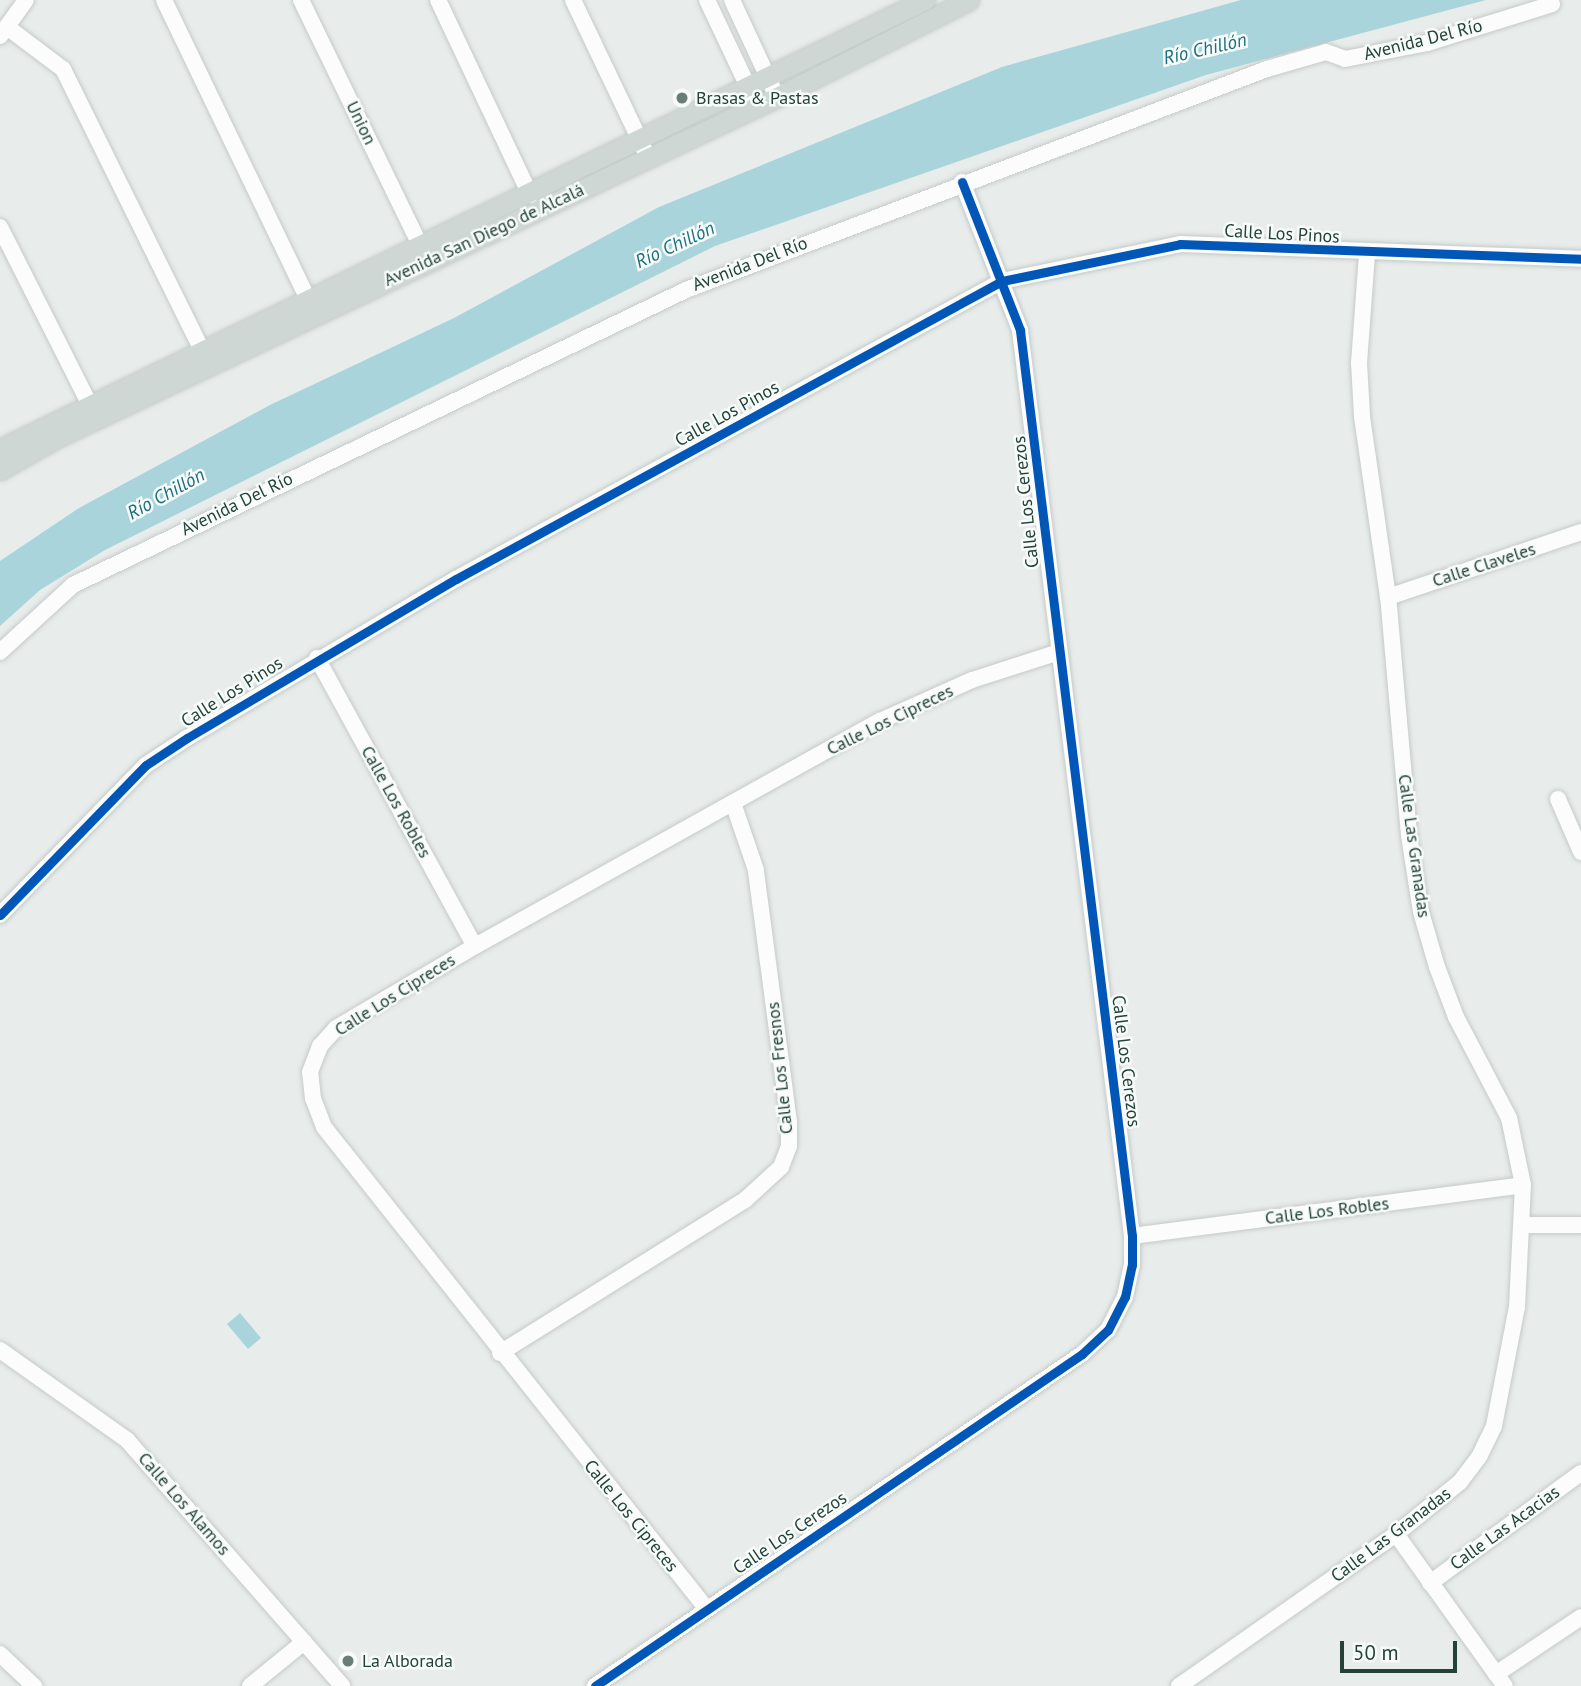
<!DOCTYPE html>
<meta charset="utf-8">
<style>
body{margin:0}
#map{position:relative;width:1581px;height:1686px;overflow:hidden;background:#e8edeb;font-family:"PT Sans",sans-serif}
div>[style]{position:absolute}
.water>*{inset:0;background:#a9d4db}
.roads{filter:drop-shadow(0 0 2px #c5cac8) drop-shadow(0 0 2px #c5cac8)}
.minor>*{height:16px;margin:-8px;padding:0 8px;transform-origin:8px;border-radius:8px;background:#fcfcfc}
.major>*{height:19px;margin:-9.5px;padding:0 9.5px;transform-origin:9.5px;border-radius:9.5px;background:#cfd7d5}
.cycleway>*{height:9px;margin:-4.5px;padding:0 4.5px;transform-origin:4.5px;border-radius:4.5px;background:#0057b8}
.dots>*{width:19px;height:19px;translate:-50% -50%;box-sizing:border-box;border:4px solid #f7fbf9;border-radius:50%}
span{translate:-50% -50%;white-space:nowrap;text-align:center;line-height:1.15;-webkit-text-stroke:5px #f7fbf9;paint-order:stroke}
.street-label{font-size:18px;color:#24423a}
.poi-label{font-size:18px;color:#24423a}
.left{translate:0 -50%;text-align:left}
.water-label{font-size:19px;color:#1c6f80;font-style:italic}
.scale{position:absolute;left:1340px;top:1641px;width:117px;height:32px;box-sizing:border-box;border:4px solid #24423a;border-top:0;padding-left:9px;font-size:21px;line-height:24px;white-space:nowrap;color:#24423a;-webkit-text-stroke:5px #f7fbf9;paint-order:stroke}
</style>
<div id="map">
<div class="water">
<div style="clip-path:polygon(1241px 0,1486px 0,1206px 75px,715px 246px,105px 550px,40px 590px,0 626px,0 561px,79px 508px,270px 405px,454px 318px,659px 207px,1002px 67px)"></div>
<div style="clip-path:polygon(240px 1313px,261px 1338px,248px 1349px,227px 1324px)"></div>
</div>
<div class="roads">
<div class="minor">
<div style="left:164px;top:0;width:344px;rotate:64.3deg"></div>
<div style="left:301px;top:0;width:275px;rotate:64.1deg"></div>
<div style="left:438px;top:0;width:216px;rotate:64.7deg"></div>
<div style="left:573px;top:0;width:174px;rotate:64.5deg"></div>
<div style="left:707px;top:0;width:117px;rotate:64.7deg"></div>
<div style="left:732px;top:0;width:107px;rotate:65.1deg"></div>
<div style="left:7px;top:27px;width:70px;rotate:36.9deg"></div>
<div style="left:63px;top:69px;width:325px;rotate:63.7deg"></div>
<div style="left:0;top:36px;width:44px;rotate:-54.2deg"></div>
<div style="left:0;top:227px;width:199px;rotate:63.2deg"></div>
<div style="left:1388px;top:597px;width:204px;rotate:-18.6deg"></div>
<div style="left:0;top:652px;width:99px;rotate:-42.5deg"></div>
<div style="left:73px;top:585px;width:680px;rotate:-25.7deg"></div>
<div style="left:686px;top:290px;width:622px;rotate:-20.83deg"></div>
<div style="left:1267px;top:69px;width:61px;rotate:-16.1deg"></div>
<div style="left:1326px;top:52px;width:20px;rotate:20deg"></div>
<div style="left:1345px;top:59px;width:84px;rotate:-11deg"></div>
<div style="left:1427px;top:43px;width:131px;rotate:-17.3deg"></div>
<div style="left:317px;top:658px;width:328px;rotate:61.3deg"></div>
<div style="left:1558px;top:799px;width:58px;rotate:66.5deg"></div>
<div style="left:0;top:915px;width:209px;rotate:-45.8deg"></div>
<div style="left:146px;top:765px;width:49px;rotate:-33.4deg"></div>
<div style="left:187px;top:738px;width:312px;rotate:-30.6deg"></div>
<div style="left:456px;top:579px;width:622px;rotate:-28.63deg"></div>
<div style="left:1002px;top:281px;width:182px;rotate:-11.7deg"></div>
<div style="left:1180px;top:244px;width:401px;rotate:2.1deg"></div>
<div style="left:1524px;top:1225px;width:57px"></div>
<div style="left:1132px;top:1236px;width:394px;rotate:-7.4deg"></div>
<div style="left:0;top:1350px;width:156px;rotate:35.3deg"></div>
<div style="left:127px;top:1440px;width:327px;rotate:48.8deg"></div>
<div style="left:500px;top:1353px;width:289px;rotate:-32deg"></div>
<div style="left:745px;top:1200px;width:49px;rotate:-42.5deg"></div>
<div style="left:781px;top:1167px;width:22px;rotate:-69deg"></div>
<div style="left:789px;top:1146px;width:24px;rotate:-90deg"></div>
<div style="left:789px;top:1122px;width:254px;rotate:-97.5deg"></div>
<div style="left:756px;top:870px;width:71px;rotate:-108.9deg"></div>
<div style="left:1396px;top:1534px;width:187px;rotate:54.4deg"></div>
<div style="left:1430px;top:1583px;width:187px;rotate:-36.1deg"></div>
<div style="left:706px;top:1608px;width:614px;rotate:-128.46deg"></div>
<div style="left:324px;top:1127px;width:30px;rotate:-111deg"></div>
<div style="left:313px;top:1099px;width:27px;rotate:-96deg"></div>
<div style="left:310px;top:1072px;width:28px;rotate:-69deg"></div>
<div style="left:320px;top:1046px;width:24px;rotate:-48deg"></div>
<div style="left:336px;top:1028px;width:161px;rotate:-30.5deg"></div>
<div style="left:475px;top:946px;width:463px;rotate:-29.1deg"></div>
<div style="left:880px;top:721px;width:101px;rotate:-24deg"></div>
<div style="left:972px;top:680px;width:91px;rotate:-17.8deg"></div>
<div style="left:0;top:1654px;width:47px;rotate:43.3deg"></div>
<div style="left:1496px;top:1674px;width:102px;rotate:-33.8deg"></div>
<div style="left:250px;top:1686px;width:70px;rotate:-39.2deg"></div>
<div style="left:595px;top:1686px;width:589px;rotate:-34.28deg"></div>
<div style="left:1082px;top:1354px;width:35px;rotate:-43deg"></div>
<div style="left:1108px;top:1330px;width:37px;rotate:-63deg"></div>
<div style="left:1125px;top:1297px;width:33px;rotate:-78deg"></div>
<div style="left:1132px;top:1265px;width:29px;rotate:-90deg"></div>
<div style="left:1132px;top:1236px;width:913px;rotate:-97.05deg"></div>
<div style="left:1020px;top:330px;width:159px;rotate:-111.4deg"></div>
<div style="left:1179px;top:1686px;width:265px;rotate:-35deg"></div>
<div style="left:1396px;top:1534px;width:82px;rotate:-39.1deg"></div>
<div style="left:1460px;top:1482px;width:31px;rotate:-53deg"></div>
<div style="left:1479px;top:1457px;width:34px;rotate:-64deg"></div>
<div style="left:1494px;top:1426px;width:121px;rotate:-79.1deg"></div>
<div style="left:1517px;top:1307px;width:122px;rotate:-87.2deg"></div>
<div style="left:1523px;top:1185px;width:68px;rotate:-101.8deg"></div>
<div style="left:1509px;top:1118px;width:114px;rotate:-117.7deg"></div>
<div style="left:1456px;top:1017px;width:53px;rotate:-110.8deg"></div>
<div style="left:1437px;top:967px;width:57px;rotate:-106.2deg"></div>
<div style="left:1421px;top:912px;width:78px;rotate:-98.9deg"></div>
<div style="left:1409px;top:835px;width:239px;rotate:-95deg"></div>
<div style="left:1388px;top:597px;width:183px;rotate:-98.2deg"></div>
<div style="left:1362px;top:416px;width:53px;rotate:-93.2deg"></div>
<div style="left:1359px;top:363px;width:110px;rotate:-85.8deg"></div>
</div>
<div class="major">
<div style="left:0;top:449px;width:1028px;rotate:-25.89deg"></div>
<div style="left:0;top:470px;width:64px;rotate:-29.7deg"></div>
<div style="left:56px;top:438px;width:798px;rotate:-25.31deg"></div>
<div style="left:777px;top:97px;width:215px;rotate:-26.8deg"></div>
</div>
</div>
<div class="cycleway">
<div style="left:0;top:915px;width:209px;rotate:-45.8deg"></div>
<div style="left:146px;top:765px;width:49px;rotate:-33.4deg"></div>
<div style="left:187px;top:738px;width:312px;rotate:-30.6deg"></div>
<div style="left:456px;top:579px;width:622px;rotate:-28.63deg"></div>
<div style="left:1002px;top:281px;width:182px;rotate:-11.7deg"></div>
<div style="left:1180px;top:244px;width:401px;rotate:2.1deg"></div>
<div style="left:595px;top:1686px;width:589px;rotate:-34.28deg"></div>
<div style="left:1082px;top:1354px;width:35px;rotate:-43deg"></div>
<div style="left:1108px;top:1330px;width:37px;rotate:-63deg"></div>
<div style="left:1125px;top:1297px;width:33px;rotate:-78deg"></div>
<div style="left:1132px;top:1265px;width:29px;rotate:-90deg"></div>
<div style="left:1132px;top:1236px;width:913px;rotate:-97.05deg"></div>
<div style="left:1020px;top:330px;width:159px;rotate:-111.4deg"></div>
</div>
<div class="dots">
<div style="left:682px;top:98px;background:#697e78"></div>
<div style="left:348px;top:1661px;background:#697e78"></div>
</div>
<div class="street-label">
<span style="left:1423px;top:40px;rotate:-14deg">Avenida Del Río</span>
<span style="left:361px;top:123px;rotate:64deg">Union</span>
<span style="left:1282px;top:234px;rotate:3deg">Calle Los Pinos</span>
<span style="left:484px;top:235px;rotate:-25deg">Avenida San Diego de Alcalá</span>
<span style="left:750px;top:264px;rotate:-21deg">Avenida Del Río</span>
<span style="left:727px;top:414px;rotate:-29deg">Calle Los Pinos</span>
<span style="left:1026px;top:502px;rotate:-96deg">Calle Los Cerezos</span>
<span style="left:237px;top:504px;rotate:-26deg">Avenida Del Río</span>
<span style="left:1484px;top:565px;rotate:-18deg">Calle Claveles</span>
<span style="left:232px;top:692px;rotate:-32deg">Calle Los Pinos</span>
<span style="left:890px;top:720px;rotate:-26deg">Calle Los Cipreces</span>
<span style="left:396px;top:802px;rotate:61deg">Calle Los Robles</span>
<span style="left:1414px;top:846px;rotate:82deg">Calle Las Granadas</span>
<span style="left:395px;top:995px;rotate:-32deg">Calle Los Cipreces</span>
<span style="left:1126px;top:1061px;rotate:83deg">Calle Los Cerezos</span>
<span style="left:780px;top:1068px;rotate:-96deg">Calle Los Fresnos</span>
<span style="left:1327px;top:1211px;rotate:-7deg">Calle Los Robles</span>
<span style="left:184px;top:1504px;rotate:49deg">Calle Los Alamos</span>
<span style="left:631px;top:1516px;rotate:51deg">Calle Los Cipreces</span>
<span style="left:1505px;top:1528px;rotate:-36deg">Calle Las Acacias</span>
<span style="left:790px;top:1533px;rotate:-34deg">Calle Los Cerezos</span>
<span style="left:1391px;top:1535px;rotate:-37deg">Calle Las Granadas</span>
</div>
<div class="poi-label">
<span class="left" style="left:696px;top:98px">Brasas &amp; Pastas</span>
<span class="left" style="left:362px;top:1661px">La Alborada</span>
</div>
<div class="water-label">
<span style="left:1205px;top:49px;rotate:-13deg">Río Chillón</span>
<span style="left:675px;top:245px;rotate:-25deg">Río Chillón</span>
<span style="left:166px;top:494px;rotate:-29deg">Río Chillón</span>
</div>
<div class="scale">50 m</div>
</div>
